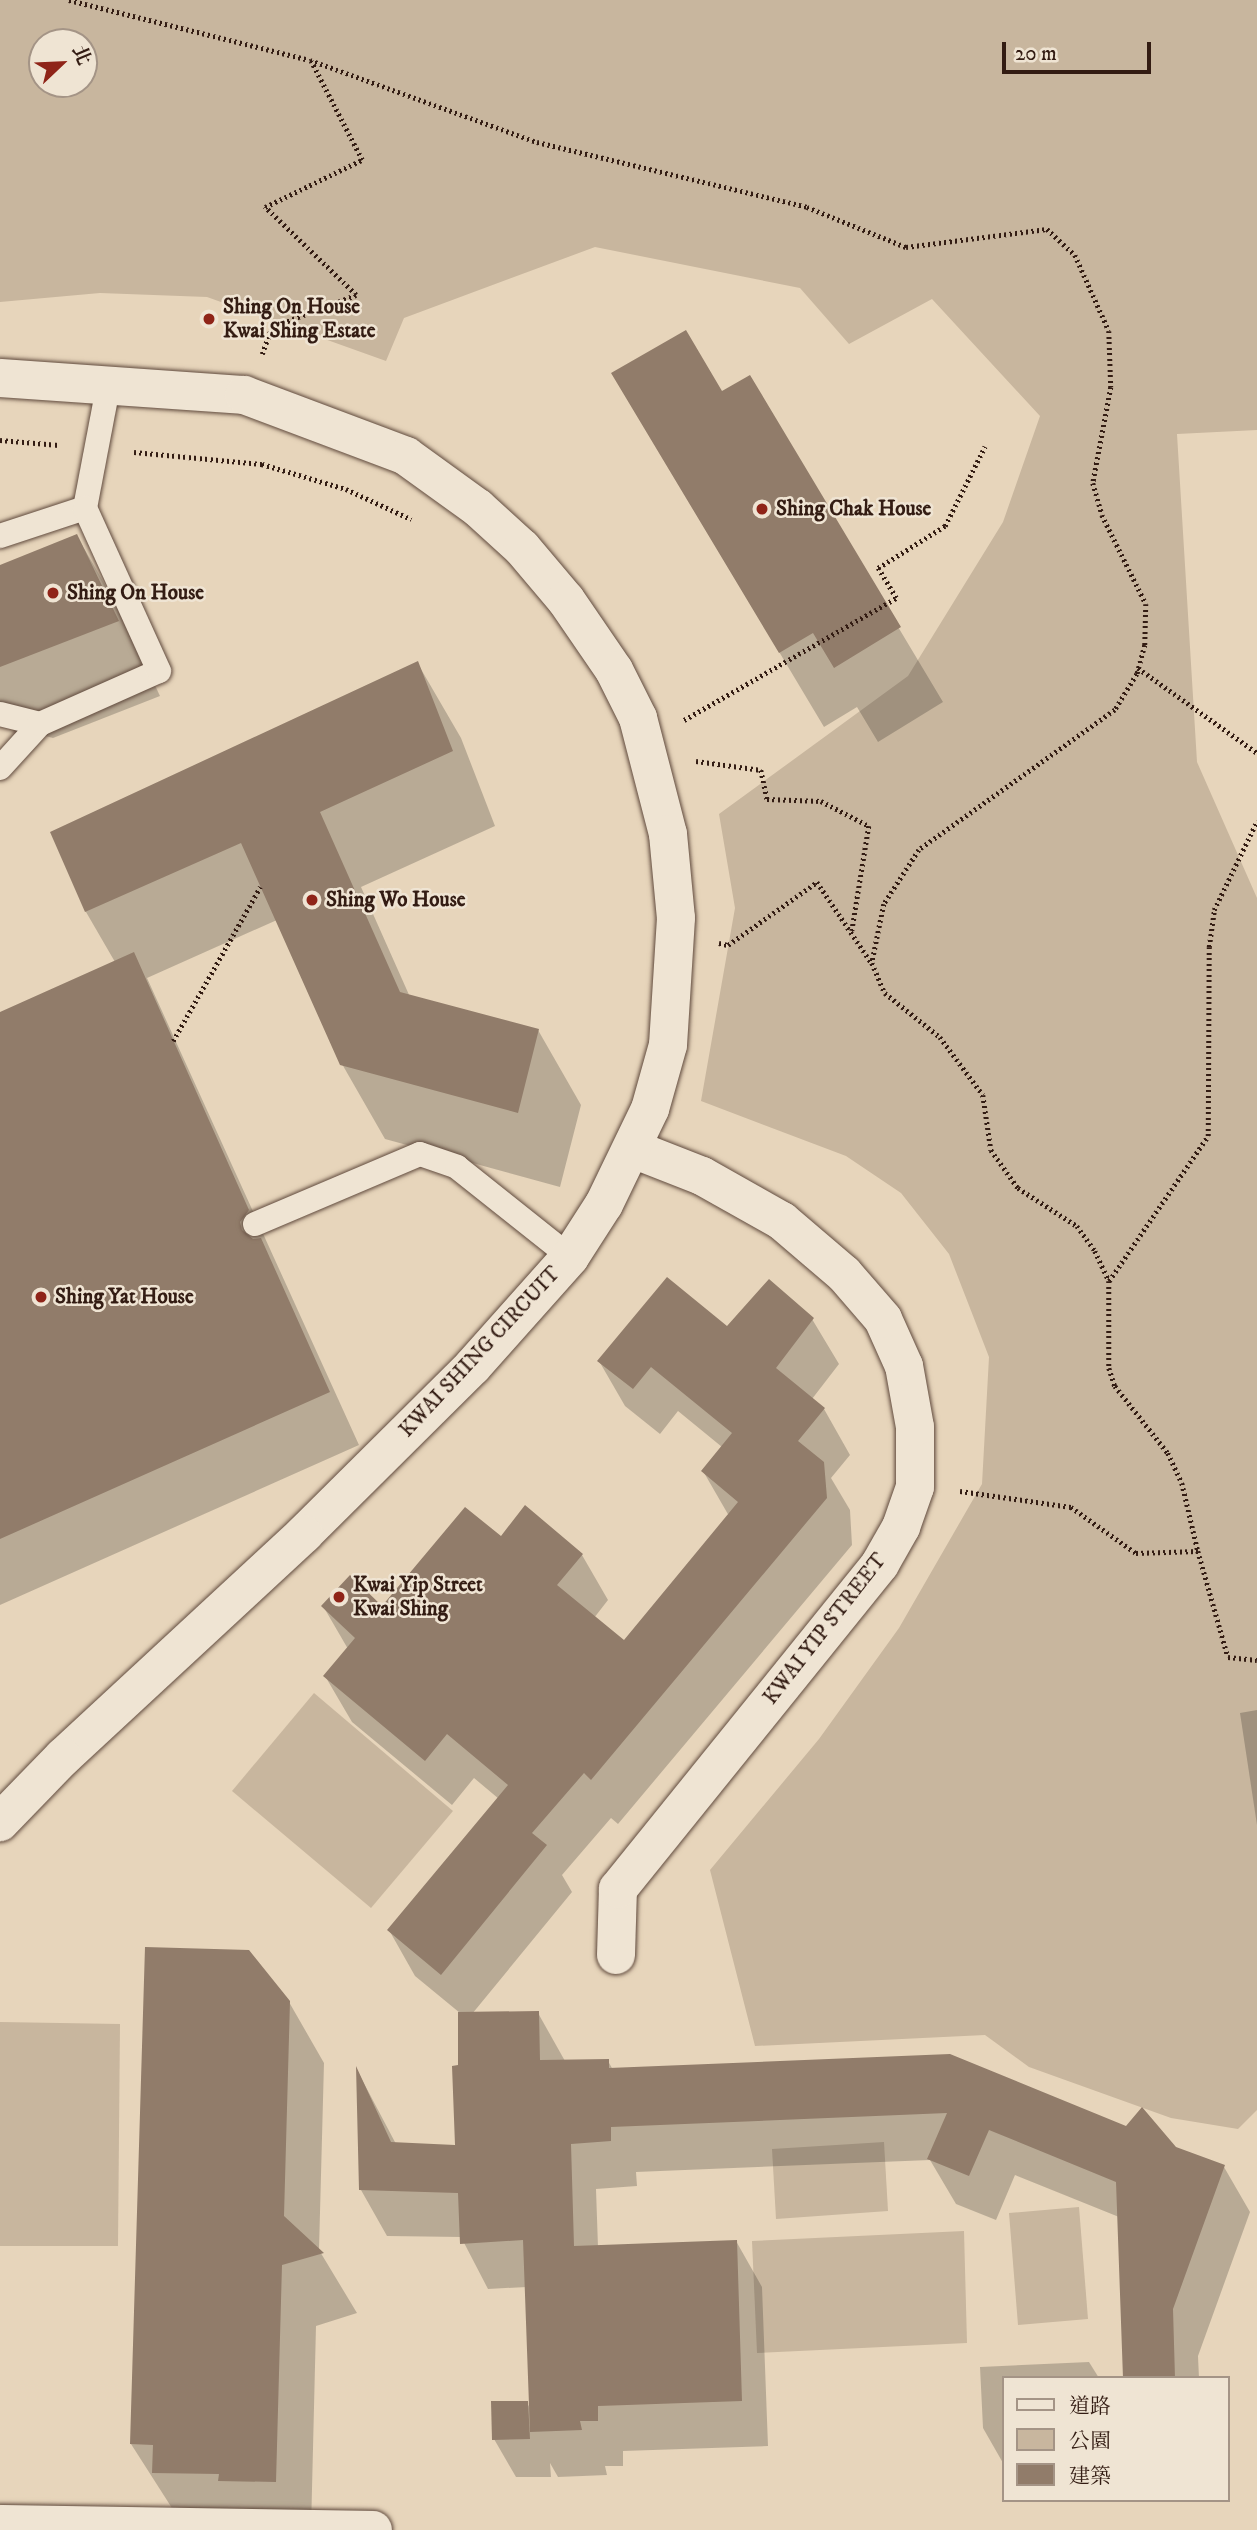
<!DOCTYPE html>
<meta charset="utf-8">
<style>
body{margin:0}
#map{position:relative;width:1257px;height:2530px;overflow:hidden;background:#e7d5bb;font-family:"IM FELL DW Pica","Noto Serif TC",serif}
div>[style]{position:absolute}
.green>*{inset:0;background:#c8b69e}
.shadow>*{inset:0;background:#0003}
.building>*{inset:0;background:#917c6a}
.path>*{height:4.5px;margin-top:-2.25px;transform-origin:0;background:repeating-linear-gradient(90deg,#331c13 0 2px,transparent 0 5.5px)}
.roads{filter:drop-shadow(0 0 2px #604a3d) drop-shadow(0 0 2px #604a3d)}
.service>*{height:24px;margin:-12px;padding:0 12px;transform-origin:12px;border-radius:12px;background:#efe4d3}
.minor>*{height:38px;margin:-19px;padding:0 19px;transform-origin:19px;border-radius:19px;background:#efe4d3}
.tertiary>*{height:38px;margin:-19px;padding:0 19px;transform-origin:19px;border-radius:19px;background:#efe4d3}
.dots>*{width:19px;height:19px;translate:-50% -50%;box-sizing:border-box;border:4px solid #efe4d3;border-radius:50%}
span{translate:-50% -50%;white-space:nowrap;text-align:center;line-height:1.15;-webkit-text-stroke:5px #efe4d3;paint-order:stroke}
.poi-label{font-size:21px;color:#331c13;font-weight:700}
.left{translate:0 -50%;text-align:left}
.street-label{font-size:21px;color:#331c13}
.legend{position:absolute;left:1002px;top:2376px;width:228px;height:126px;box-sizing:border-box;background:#efe4d3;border:2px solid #a49486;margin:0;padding:9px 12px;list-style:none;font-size:21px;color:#331c13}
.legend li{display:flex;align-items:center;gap:14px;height:35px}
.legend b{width:35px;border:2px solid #a49486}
.north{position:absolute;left:28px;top:28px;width:70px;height:70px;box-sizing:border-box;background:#efe4d3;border:2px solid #a49486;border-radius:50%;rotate:67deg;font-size:19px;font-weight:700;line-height:28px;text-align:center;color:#331c13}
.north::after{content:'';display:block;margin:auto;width:24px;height:32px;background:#8f2418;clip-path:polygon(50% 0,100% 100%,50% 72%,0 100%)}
.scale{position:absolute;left:1002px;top:42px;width:149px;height:32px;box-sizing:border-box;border:4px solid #331c13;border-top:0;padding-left:9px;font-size:21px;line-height:24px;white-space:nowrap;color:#331c13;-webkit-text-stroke:5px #efe4d3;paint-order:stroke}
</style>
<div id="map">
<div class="green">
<div style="clip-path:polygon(evenodd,0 0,1257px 0,1257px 430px,1177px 434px,1197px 762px,1257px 898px,1257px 2110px,1238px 2129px,1171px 2118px,1029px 2067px,985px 2035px,755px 2046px,710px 1870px,819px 1739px,899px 1628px,982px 1484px,989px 1357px,949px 1254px,901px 1193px,846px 1156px,701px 1101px,735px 908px,719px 814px,908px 676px,1003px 522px,1040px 416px,932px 299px,849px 344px,800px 288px,595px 247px,404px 318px,386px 361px,207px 297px,100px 293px,0 302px,0 0,42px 42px,84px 42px,84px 84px,42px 84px,42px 42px)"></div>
<div style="clip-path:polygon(314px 1693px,453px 1811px,371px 1908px,232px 1791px)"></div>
<div style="clip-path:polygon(0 2022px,120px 2024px,118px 2246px,0 2246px)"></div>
<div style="clip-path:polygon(884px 2142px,888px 2211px,776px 2219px,772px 2149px)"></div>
<div style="clip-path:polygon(1079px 2207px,1088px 2319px,1018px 2325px,1009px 2213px)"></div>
<div style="clip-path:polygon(964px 2231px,967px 2343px,757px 2353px,752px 2241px)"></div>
</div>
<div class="shadow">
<div style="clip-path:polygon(613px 374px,721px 394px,749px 378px,943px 702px,878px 742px,857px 707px,824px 727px)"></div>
<div style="clip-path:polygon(77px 536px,120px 611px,160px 696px,53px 738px,0 724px,0 567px)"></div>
<div style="clip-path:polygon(418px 664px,461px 738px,495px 826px,361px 887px,410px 997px,538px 1030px,581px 1105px,560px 1187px,385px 1139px,342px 1064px,277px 920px,147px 978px,359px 1445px,0 1605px,0 1014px,115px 962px,86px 912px,53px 832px)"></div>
<div style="clip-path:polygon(812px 1319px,839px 1364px,812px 1399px,824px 1409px,850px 1455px,831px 1478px,850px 1510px,852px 1545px,618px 1824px,611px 1818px,562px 1875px,572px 1892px,472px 2014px,538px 2013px,565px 2061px,608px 2061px,613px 2070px,950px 2056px,1224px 2167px,1250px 2212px,1198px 2356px,1199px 2378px,1124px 2378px,1119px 2217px,1015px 2175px,996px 2220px,956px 2204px,930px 2160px,636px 2172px,637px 2186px,596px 2189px,598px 2247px,736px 2241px,762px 2287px,768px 2446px,623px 2451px,623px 2466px,605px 2466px,607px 2475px,558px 2477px,550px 2463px,551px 2477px,516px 2477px,494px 2439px,527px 2403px,531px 2410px,527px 2287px,488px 2289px,461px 2237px,387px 2236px,361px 2190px,358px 2072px,396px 2144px,456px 2146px,460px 2013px,415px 1976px,389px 1930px,499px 1799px,474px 1778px,452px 1805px,352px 1722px,325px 1676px,348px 1649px,323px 1606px,382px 1609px,501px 1538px,582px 1555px,608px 1600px,594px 1618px,624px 1642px,729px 1516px,703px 1471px,722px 1447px,678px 1411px,660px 1434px,625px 1406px,599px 1361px,727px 1329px)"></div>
<div style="clip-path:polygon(1257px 1710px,1257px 1825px,1240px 1713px)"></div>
<div style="clip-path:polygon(289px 2002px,324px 2063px,319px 2250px,357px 2313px,316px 2326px,311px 2530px,186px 2530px,131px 2444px)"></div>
<div style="clip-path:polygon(1089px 2362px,1099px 2378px,1003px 2378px,1003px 2463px,983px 2428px,980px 2367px)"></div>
</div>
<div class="building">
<div style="clip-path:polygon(686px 330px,722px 391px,750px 375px,901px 627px,834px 668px,813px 633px,779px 653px,611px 373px)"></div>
<div style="clip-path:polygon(77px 534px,119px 621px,0 667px,0 565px)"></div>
<div style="clip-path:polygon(418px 661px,453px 751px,320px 812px,400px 992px,539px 1029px,518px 1113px,340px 1065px,241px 843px,85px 912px,50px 832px)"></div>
<div style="clip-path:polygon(134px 952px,249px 1210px,240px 1222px,242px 1230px,253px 1239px,261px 1238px,330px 1392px,0 1539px,0 1012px)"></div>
<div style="clip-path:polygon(667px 1277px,727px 1326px,769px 1279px,814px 1318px,776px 1368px,825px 1408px,798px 1441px,824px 1462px,827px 1498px,591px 1780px,584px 1773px,532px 1833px,547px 1845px,441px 1975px,387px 1930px,508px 1785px,447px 1734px,425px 1761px,323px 1676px,355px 1638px,321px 1606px,350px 1575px,382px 1606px,465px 1507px,501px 1536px,525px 1505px,583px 1554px,557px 1585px,624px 1640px,738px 1502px,701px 1471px,732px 1433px,651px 1367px,633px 1389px,597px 1361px)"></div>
<div style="clip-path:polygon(145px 1947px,249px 1950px,290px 2001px,284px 2216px,324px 2253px,282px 2265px,276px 2482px,218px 2481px,219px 2474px,152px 2473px,153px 2445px,130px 2444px)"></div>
<div style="clip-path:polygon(539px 2011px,540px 2060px,609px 2059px,609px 2068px,950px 2054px,1126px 2126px,1142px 2107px,1176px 2147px,1225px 2165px,1173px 2309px,1175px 2378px,1123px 2378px,1116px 2182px,989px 2130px,969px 2176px,927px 2159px,947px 2113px,611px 2127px,611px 2141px,571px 2144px,574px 2246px,737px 2240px,742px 2401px,598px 2406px,598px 2421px,580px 2421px,582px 2430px,530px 2432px,523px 2240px,460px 2244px,458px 2193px,359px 2190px,356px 2066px,391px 2142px,455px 2145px,452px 2066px,458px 2065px,458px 2012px)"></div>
<div style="clip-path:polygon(491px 2401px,528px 2401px,530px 2439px,492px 2440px)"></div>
</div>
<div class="path">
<div style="left:69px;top:0;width:248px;rotate:14deg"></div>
<div style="left:310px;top:60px;width:241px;rotate:19.9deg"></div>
<div style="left:537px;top:142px;width:278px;rotate:13.5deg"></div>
<div style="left:807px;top:207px;width:107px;rotate:22deg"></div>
<div style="left:906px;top:247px;width:142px;rotate:-7.3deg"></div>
<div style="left:1047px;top:229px;width:38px;rotate:43deg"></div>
<div style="left:1075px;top:255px;width:83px;rotate:65.9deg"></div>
<div style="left:1109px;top:331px;width:56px;rotate:88deg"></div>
<div style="left:1111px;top:387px;width:98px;rotate:100.6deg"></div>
<div style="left:1093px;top:483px;width:33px;rotate:74deg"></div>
<div style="left:1102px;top:515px;width:99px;rotate:63.7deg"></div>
<div style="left:1146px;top:604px;width:41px;rotate:91.4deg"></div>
<div style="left:1145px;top:645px;width:30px;rotate:105deg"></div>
<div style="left:1137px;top:674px;width:42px;rotate:121.4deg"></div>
<div style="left:1115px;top:710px;width:241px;rotate:144.5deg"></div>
<div style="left:919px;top:850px;width:64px;rotate:122.9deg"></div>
<div style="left:884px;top:904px;width:60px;rotate:101.5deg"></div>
<div style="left:872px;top:963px;width:33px;rotate:67deg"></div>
<div style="left:885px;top:993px;width:70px;rotate:38.7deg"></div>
<div style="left:940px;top:1037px;width:72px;rotate:53.4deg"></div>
<div style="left:983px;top:1095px;width:56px;rotate:81.7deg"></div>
<div style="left:991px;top:1150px;width:47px;rotate:54.6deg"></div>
<div style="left:1018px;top:1188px;width:70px;rotate:32.8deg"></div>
<div style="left:1077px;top:1226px;width:31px;rotate:54deg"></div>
<div style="left:1095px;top:1251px;width:33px;rotate:65deg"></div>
<div style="left:1109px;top:1281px;width:87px;rotate:90deg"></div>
<div style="left:1109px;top:1368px;width:19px;rotate:72deg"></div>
<div style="left:1115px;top:1386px;width:85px;rotate:51.7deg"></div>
<div style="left:1168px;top:1453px;width:33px;rotate:65deg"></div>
<div style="left:1182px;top:1483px;width:70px;rotate:76.8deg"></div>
<div style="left:262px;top:354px;width:29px;rotate:-70deg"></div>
<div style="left:272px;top:327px;width:90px;rotate:-20.9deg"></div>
<div style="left:356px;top:295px;width:127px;rotate:-136deg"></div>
<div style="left:265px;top:207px;width:108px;rotate:-25.9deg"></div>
<div style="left:362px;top:160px;width:111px;rotate:-117.3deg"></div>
<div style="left:0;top:440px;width:59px;rotate:4.8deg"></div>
<div style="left:134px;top:452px;width:129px;rotate:5.4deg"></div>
<div style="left:262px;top:464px;width:88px;rotate:16.6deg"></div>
<div style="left:346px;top:489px;width:72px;rotate:24.8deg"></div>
<div style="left:1138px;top:668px;width:146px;rotate:35.5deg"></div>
<div style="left:684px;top:720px;width:245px;rotate:-29.9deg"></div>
<div style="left:896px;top:598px;width:35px;rotate:-121deg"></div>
<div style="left:878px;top:568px;width:79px;rotate:-32.1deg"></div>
<div style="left:945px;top:526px;width:89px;rotate:-63.4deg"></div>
<div style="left:696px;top:761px;width:66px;rotate:7.9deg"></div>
<div style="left:761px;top:770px;width:30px;rotate:78deg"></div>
<div style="left:767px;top:799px;width:54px;rotate:2.1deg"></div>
<div style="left:821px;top:801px;width:54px;rotate:27.5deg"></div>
<div style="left:869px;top:826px;width:106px;rotate:99.2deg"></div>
<div style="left:719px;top:943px;width:9px;rotate:13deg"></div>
<div style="left:728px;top:945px;width:109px;rotate:-35.3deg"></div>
<div style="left:817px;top:882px;width:97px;rotate:56deg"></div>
<div style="left:173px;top:1041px;width:177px;rotate:-60.5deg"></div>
<div style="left:1109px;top:1281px;width:176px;rotate:-55.7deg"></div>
<div style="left:1208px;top:1136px;width:189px;rotate:-89.7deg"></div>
<div style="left:1209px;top:947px;width:37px;rotate:-82deg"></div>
<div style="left:1214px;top:910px;width:99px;rotate:-64.2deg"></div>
<div style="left:960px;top:1491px;width:112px;rotate:8.2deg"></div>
<div style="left:1071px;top:1507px;width:80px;rotate:35.3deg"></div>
<div style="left:1136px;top:1553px;width:62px;rotate:-1.8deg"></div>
<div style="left:1198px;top:1551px;width:110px;rotate:74.2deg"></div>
<div style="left:1228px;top:1657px;width:29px;rotate:6deg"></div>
</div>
<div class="roads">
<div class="service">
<div style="left:0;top:536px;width:89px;rotate:-18.2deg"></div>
<div style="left:85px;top:508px;width:123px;rotate:-79.2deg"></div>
<div style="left:0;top:714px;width:41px;rotate:14deg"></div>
<div style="left:0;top:768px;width:59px;rotate:-47.7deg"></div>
<div style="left:40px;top:724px;width:130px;rotate:-24deg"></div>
<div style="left:159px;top:671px;width:179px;rotate:-114.4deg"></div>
<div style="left:255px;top:1224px;width:179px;rotate:-23deg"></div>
<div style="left:420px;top:1154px;width:39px;rotate:19deg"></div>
<div style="left:457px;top:1167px;width:144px;rotate:38.5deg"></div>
</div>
<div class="minor">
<div style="left:616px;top:1955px;width:66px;rotate:-88.3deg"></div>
<div style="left:618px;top:1889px;width:417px;rotate:-51.1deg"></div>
<div style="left:880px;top:1564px;width:43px;rotate:-60.4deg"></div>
<div style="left:901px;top:1527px;width:42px;rotate:-70.7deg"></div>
<div style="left:915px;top:1487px;width:60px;rotate:-90deg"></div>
<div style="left:915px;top:1427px;width:62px;rotate:-100.2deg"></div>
<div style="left:904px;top:1366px;width:51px;rotate:-114.1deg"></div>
<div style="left:883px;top:1319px;width:60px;rotate:-130.9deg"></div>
<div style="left:844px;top:1274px;width:82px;rotate:-139.5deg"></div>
<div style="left:782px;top:1221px;width:92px;rotate:-150.6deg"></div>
<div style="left:702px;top:1176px;width:74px;rotate:-158.6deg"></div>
<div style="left:0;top:2524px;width:373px;rotate:0.9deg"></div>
</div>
<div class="tertiary">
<div style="left:0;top:378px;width:245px;rotate:4deg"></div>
<div style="left:244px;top:395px;width:173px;rotate:20.6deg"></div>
<div style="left:406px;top:456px;width:89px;rotate:35.8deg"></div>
<div style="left:478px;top:508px;width:59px;rotate:42.3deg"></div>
<div style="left:522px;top:548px;width:68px;rotate:49.8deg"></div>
<div style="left:566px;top:600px;width:85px;rotate:55.6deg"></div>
<div style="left:614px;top:670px;width:54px;rotate:63.4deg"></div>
<div style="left:638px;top:718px;width:120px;rotate:75.5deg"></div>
<div style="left:668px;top:834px;width:84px;rotate:84.6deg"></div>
<div style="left:676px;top:918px;width:127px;rotate:93.6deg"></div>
<div style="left:668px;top:1045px;width:66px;rotate:105.7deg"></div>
<div style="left:650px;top:1109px;width:106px;rotate:115.8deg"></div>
<div style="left:604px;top:1204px;width:63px;rotate:122.7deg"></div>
<div style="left:570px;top:1257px;width:147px;rotate:131.7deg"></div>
<div style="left:472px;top:1367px;width:237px;rotate:135.2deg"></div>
<div style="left:304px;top:1534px;width:328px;rotate:137.2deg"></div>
<div style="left:63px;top:1757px;width:91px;rotate:134.1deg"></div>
</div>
</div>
<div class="dots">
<div style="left:209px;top:319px;background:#8f2418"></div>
<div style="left:762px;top:509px;background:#8f2418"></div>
<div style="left:53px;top:593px;background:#8f2418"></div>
<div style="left:312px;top:900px;background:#8f2418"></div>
<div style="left:41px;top:1297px;background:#8f2418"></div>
<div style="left:339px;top:1597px;background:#8f2418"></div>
</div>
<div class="poi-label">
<span class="left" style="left:223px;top:319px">Shing On House<br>Kwai Shing Estate</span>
<span class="left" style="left:776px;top:509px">Shing Chak House</span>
<span class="left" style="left:67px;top:593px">Shing On House</span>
<span class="left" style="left:326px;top:900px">Shing Wo House</span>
<span class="left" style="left:55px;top:1297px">Shing Yat House</span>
<span class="left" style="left:353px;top:1597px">Kwai Yip Street<br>Kwai Shing</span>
</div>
<div class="street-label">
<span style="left:480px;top:1352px;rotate:-47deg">KWAI SHING CIRCUIT</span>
<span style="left:825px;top:1629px;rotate:-52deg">KWAI YIP STREET</span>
</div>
<ul class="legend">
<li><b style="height:9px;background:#efe4d3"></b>道路</li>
<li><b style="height:19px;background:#c8b69e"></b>公園</li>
<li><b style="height:19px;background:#917c6a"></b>建築</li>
</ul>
<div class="north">北</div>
<div class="scale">20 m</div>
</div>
